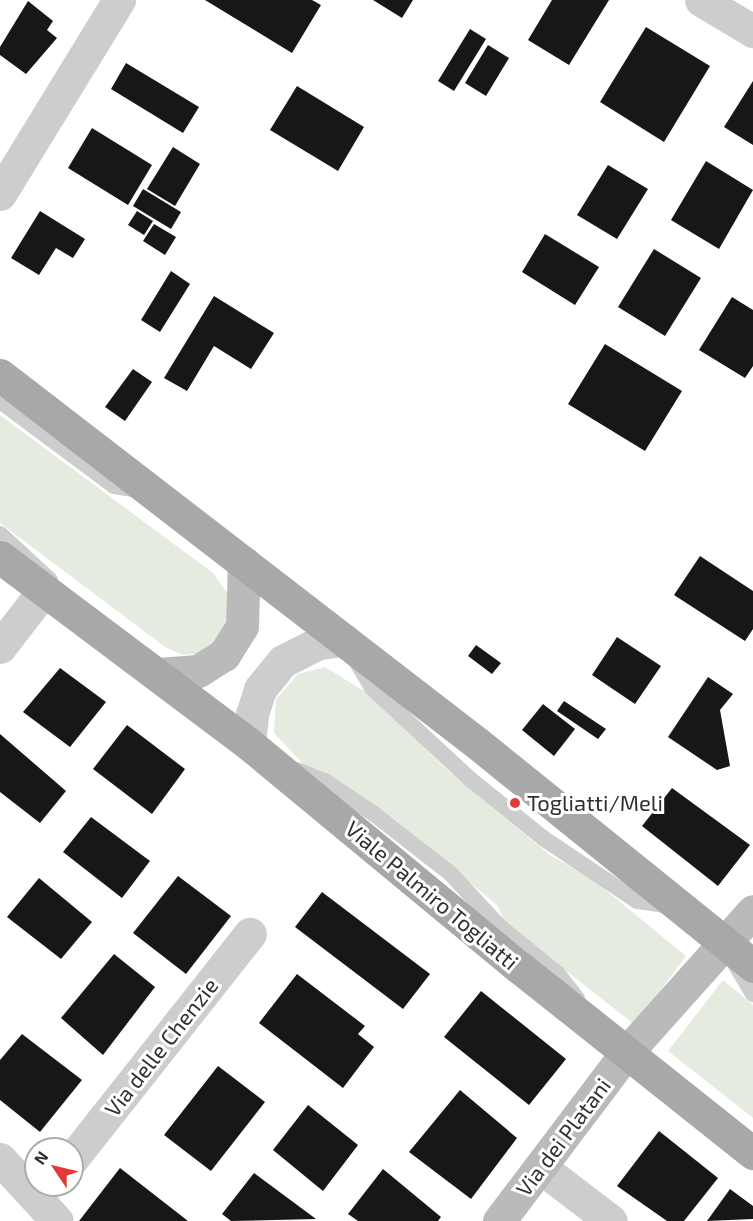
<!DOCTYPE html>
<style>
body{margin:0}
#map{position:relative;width:753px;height:1221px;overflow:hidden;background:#fff;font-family:"Exo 2",sans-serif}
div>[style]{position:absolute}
.green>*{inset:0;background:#e5ecdf}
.building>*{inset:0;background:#171717}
.lane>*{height:16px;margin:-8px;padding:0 8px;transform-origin:8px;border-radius:8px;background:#cdcdcd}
.street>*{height:33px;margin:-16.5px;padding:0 16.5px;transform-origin:16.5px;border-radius:16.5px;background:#cdcdcd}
.secondary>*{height:33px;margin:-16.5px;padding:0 16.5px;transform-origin:16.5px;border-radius:16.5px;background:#bababa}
.primary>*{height:33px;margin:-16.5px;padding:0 16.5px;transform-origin:16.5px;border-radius:16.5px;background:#a8a8a8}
.dots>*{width:16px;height:16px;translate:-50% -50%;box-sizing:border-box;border:3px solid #fff;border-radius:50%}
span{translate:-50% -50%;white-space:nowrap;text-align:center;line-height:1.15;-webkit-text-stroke:6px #fff;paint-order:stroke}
.poi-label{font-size:22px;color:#303030}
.left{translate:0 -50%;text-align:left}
.street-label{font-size:22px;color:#303030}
.north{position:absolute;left:24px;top:1137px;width:60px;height:60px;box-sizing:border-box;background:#fff;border:2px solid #acacac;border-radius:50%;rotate:305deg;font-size:16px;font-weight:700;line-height:24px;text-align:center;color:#303030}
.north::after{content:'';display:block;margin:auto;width:21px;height:27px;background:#e03b39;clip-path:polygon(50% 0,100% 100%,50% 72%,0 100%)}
</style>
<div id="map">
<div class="green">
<div style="clip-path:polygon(0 415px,213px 573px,230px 597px,222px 642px,204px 653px,183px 655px,165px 647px,0 523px)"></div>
<div style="clip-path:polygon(325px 667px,369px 694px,446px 769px,550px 855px,592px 879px,686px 956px,635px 1025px,504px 922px,498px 906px,395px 820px,309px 770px,274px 733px,276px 699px,298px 674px)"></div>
<div style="clip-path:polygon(723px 980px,753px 1005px,753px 1118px,668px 1051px)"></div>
</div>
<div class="building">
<div style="clip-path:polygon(205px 0,312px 0,321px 5px,292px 53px)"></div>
<div style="clip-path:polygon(373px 0,413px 0,402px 18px)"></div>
<div style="clip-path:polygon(552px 0,609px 0,569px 65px,528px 40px)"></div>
<div style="clip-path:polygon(28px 1px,53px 21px,47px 30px,57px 38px,26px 74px,0 55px,0 47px)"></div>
<div style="clip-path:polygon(646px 27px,710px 66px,664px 142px,600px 102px)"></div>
<div style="clip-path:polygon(470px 29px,486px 39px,454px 91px,438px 81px)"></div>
<div style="clip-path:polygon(488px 45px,509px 58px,486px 96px,465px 83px)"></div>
<div style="clip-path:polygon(126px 63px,199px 107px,183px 133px,111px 89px)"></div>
<div style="clip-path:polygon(753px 81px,753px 145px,724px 127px)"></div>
<div style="clip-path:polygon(297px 86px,364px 127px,338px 171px,270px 130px)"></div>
<div style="clip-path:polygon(92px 128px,152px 165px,128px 205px,68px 168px)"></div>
<div style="clip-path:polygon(173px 147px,200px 164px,175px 206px,147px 189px)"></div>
<div style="clip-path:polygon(706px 161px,753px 190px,719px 249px,671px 220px)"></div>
<div style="clip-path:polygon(608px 165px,648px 189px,617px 239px,577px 215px)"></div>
<div style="clip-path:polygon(143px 189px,181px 212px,171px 229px,133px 206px)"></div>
<div style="clip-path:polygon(40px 211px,85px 239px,73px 258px,56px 248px,39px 275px,11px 258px)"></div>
<div style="clip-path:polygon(137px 211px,153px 221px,144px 235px,128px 225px)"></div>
<div style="clip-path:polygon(154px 224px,176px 237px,165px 255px,143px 241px)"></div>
<div style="clip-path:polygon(545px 234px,599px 267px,575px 305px,522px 272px)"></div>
<div style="clip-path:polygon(654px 249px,701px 278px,665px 336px,618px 307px)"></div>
<div style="clip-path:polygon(171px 271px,190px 284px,160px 332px,141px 320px)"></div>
<div style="clip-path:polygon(214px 296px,274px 333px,251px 369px,214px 346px,187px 391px,164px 378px)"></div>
<div style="clip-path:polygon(732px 297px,753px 310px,753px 366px,745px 378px,699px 350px)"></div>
<div style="clip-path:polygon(605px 344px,682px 391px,645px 451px,568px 404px)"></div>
<div style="clip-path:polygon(133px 369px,152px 382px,125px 421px,105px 407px)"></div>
<div style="clip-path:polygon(700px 556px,753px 591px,753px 629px,745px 641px,674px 595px)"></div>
<div style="clip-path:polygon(617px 637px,661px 666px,635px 704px,592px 675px)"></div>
<div style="clip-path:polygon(476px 645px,501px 663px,492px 674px,468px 656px)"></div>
<div style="clip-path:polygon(60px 668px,106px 702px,70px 747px,23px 712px)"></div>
<div style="clip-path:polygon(708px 677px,733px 694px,720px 710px,730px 766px,717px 770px,668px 737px)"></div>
<div style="clip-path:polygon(564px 701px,606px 729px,598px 739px,557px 711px)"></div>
<div style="clip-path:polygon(543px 704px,575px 729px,554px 756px,522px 730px)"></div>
<div style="clip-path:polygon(127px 725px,185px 769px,152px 814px,93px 769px)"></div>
<div style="clip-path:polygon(0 734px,66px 791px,40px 823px,0 792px)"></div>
<div style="clip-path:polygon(672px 788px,750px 845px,718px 886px,642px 826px)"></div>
<div style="clip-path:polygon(91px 817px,150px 861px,122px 898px,63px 852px)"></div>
<div style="clip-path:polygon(178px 876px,231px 916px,186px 974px,133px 933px)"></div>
<div style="clip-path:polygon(39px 878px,92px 922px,61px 959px,7px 917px)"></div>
<div style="clip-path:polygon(322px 892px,430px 974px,403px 1009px,295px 927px)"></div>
<div style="clip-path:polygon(114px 954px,155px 987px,103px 1055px,61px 1018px)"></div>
<div style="clip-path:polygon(297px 974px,365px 1026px,358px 1034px,374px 1047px,343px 1088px,259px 1023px)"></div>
<div style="clip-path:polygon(481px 991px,566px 1059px,529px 1105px,444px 1037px)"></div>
<div style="clip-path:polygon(22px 1034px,82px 1080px,40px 1132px,0 1100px,0 1060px)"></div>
<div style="clip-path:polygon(218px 1066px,265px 1102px,211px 1171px,164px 1135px)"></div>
<div style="clip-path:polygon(460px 1090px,517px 1138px,471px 1199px,409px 1152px)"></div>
<div style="clip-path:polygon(308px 1105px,358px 1145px,323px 1191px,273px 1150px)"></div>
<div style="clip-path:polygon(659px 1131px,718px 1178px,684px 1221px,667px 1221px,617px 1186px)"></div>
<div style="clip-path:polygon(120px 1168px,188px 1221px,79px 1221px)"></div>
<div style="clip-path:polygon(383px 1169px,441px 1217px,438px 1221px,358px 1221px,348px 1214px)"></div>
<div style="clip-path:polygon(254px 1173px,316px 1219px,231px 1221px,222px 1214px)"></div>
<div style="clip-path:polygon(730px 1189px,753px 1206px,753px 1219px,707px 1221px)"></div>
</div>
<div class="lane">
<div style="left:0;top:401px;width:142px;rotate:36.7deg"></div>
<div style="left:114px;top:486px;width:24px;rotate:9deg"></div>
<div style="left:0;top:534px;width:68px;rotate:42.6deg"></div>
<div style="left:356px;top:661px;width:31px;rotate:59deg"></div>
<div style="left:372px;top:688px;width:134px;rotate:42.9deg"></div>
<div style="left:470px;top:779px;width:94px;rotate:38.9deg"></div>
<div style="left:543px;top:838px;width:113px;rotate:33.8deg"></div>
<div style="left:637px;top:901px;width:34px;rotate:8deg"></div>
<div style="left:297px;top:770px;width:31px;rotate:22deg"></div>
<div style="left:326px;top:782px;width:58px;rotate:33.7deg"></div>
<div style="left:374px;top:814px;width:98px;rotate:37.9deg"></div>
<div style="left:451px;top:874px;width:71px;rotate:47.3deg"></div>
<div style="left:499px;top:926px;width:76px;rotate:39.1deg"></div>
<div style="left:558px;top:974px;width:31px;rotate:52deg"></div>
<div style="left:732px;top:959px;width:41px;rotate:59deg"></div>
</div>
<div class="street">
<div style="left:701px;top:0;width:61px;rotate:30.8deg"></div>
<div style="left:0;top:194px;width:228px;rotate:-58.5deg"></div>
<div style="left:0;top:647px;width:72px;rotate:-52.3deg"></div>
<div style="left:249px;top:744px;width:30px;rotate:-84deg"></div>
<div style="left:252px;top:714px;width:26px;rotate:-72deg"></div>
<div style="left:260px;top:689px;width:36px;rotate:-51deg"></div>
<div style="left:283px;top:661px;width:39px;rotate:-27deg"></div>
<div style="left:318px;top:643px;width:26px;rotate:-7deg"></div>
<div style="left:0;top:1159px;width:84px;rotate:47.4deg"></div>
<div style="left:72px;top:1159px;width:287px;rotate:-51.7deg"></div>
<div style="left:540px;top:1167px;width:89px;rotate:37.3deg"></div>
</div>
<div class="secondary">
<div style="left:158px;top:674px;width:40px;rotate:-4.3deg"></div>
<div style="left:198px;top:671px;width:31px;rotate:-32deg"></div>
<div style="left:224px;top:655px;width:34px;rotate:-58deg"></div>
<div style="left:242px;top:626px;width:63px;rotate:-88.2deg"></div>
<div style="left:499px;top:1221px;width:212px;rotate:-52.9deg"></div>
<div style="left:627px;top:1052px;width:189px;rotate:-48.2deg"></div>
</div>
<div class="primary">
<div style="left:0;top:375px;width:602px;rotate:37.65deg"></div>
<div style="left:477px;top:743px;width:355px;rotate:38.9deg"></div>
<div style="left:0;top:557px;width:311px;rotate:36.9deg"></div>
<div style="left:249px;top:744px;width:350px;rotate:39.6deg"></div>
<div style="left:519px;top:967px;width:299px;rotate:38.5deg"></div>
</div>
<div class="dots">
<div style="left:515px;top:803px;background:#e03b39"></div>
</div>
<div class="poi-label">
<span class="left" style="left:527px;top:803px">Togliatti/Meli</span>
</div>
<div class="street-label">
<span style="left:432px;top:895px;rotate:40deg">Viale Palmiro Togliatti</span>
<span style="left:161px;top:1047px;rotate:-52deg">Via delle Chenzie</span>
<span style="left:563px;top:1137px;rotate:-53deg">Via dei Platani</span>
</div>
<div class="north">N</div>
</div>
